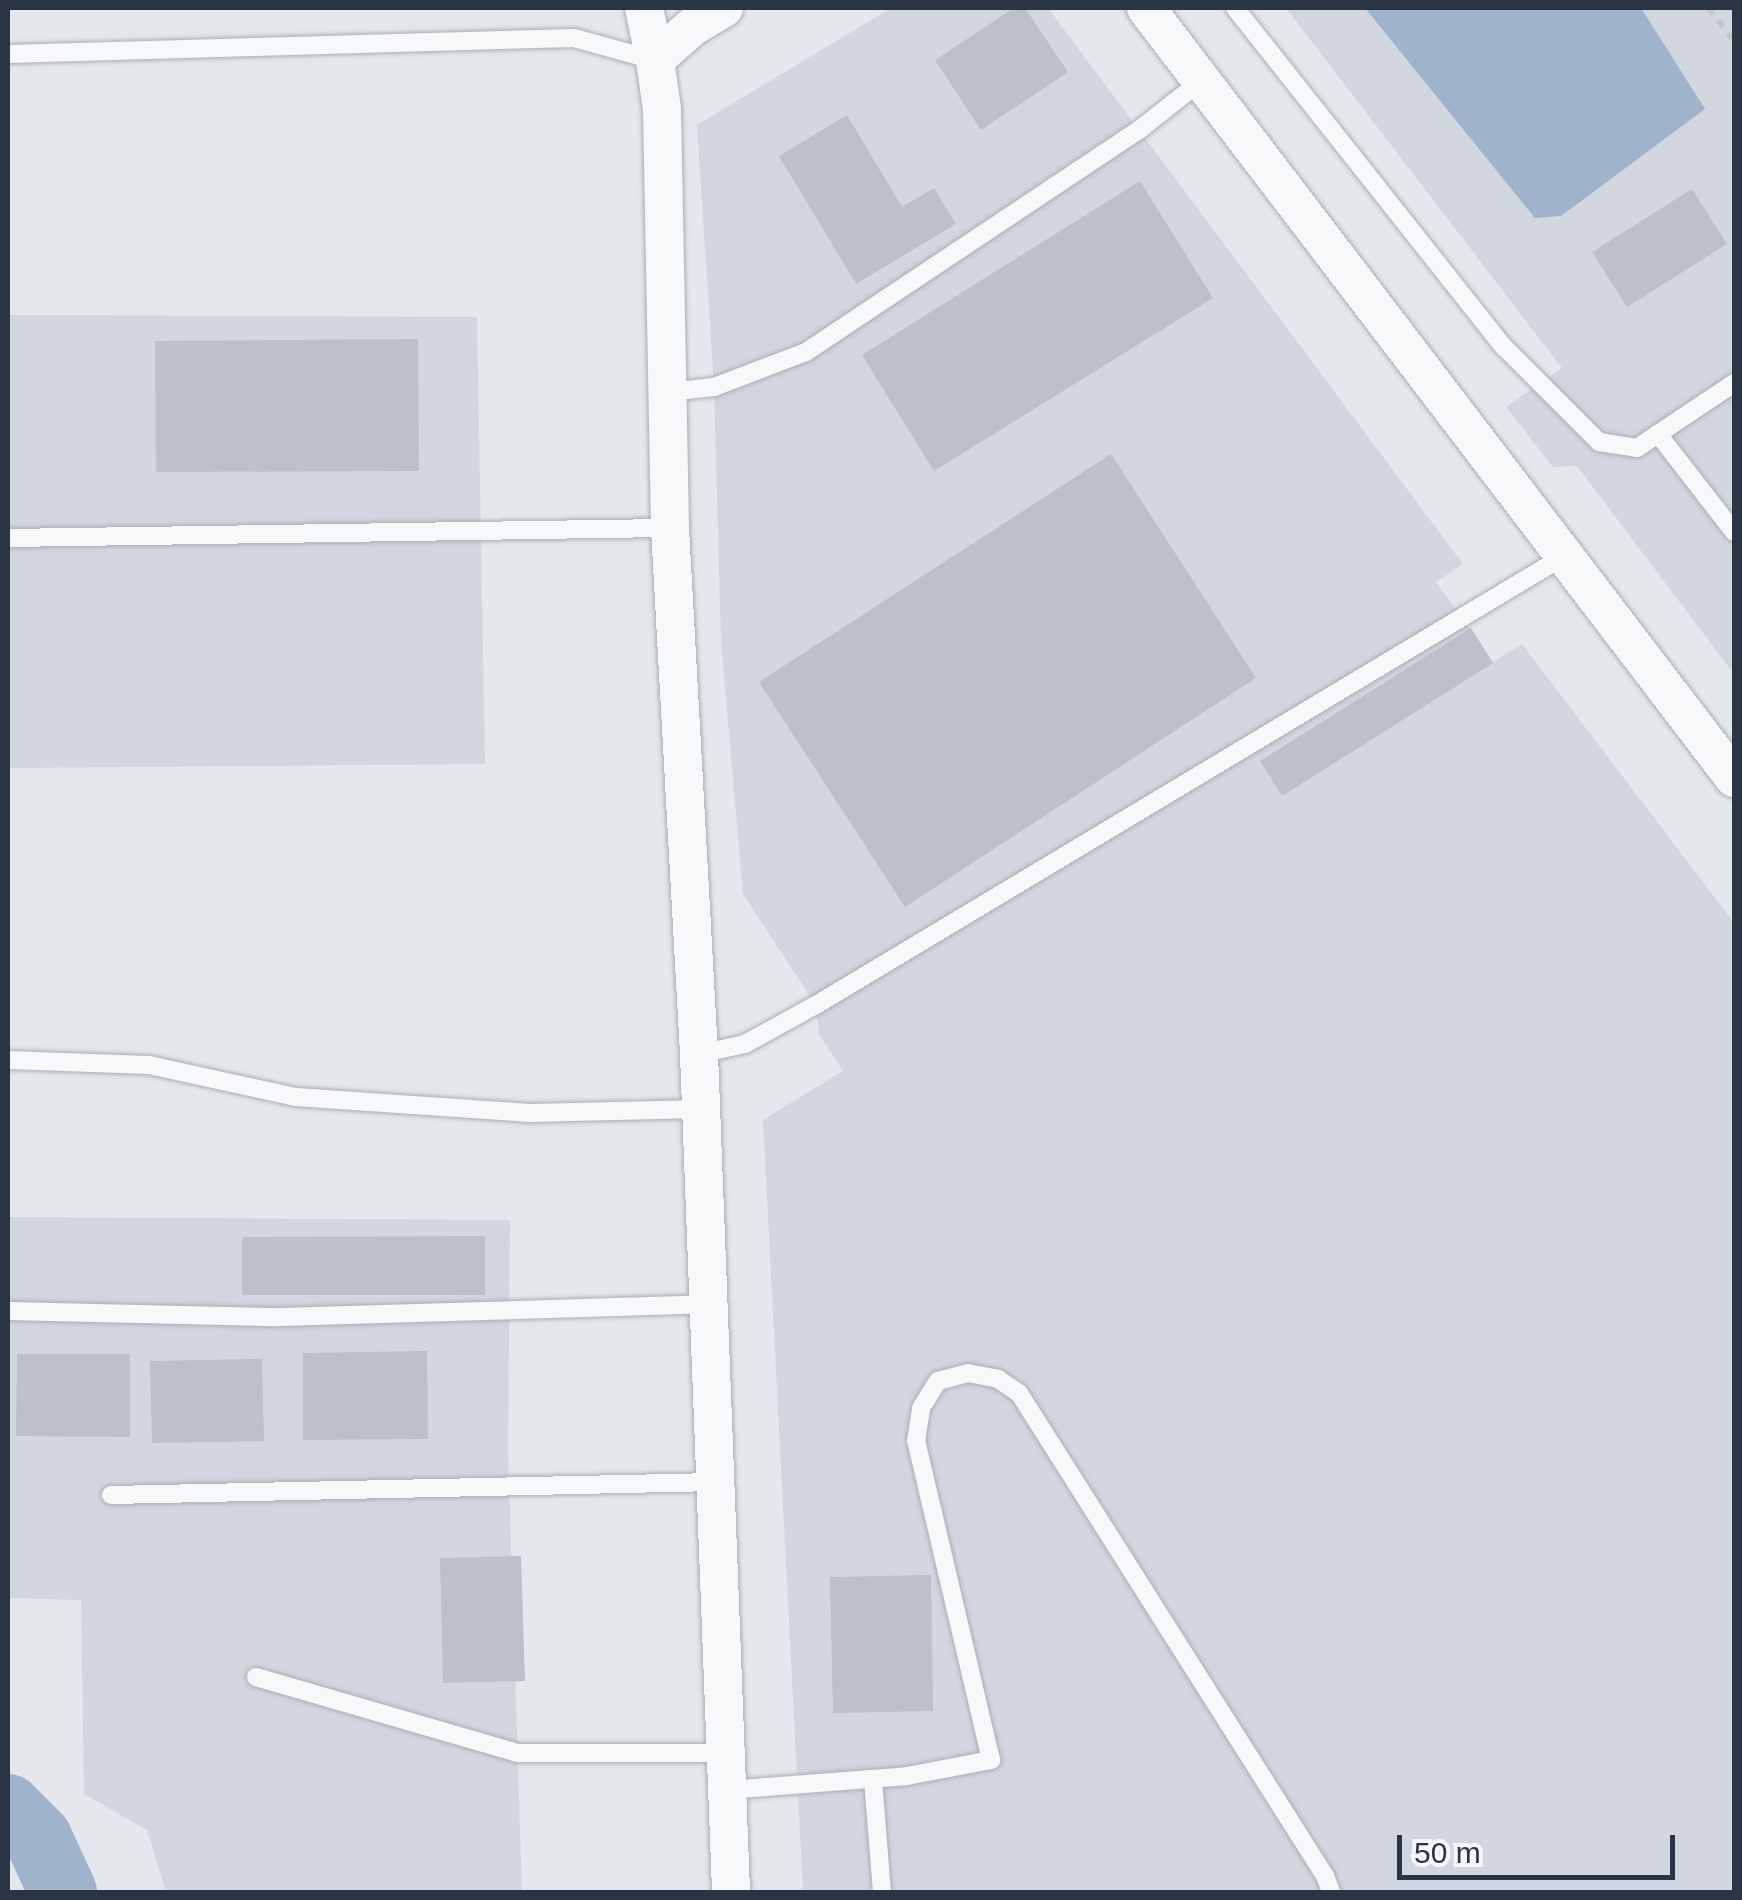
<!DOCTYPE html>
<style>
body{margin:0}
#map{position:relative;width:1742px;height:1900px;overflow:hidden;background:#e4e7ec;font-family:Helvetica,sans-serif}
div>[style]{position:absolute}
.built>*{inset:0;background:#d2d6de}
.water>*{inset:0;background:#9fb4cc}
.river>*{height:68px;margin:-34px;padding:0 34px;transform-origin:34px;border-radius:34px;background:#9fb4cc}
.building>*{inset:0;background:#bbc0ca}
.path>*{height:6px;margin-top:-3px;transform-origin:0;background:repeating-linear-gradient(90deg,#c2c5cb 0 8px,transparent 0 16px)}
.roads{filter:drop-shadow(0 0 2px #a9aeb7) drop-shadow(0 0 2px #a9aeb7)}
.lane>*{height:18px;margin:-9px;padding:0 9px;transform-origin:9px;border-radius:9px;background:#f7f8fa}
.street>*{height:38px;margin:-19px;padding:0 19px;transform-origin:19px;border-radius:19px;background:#f7f8fa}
span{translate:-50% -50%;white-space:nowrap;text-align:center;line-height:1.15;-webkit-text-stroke:9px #f4f6f9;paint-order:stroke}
.frame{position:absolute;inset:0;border:10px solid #2b3445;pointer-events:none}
.scale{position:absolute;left:1397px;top:1835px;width:278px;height:45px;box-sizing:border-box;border:5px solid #2b3445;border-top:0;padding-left:12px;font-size:30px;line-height:35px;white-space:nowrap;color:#2b3445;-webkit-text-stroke:8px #f4f6f9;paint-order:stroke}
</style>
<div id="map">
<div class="built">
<div style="clip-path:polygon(891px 8px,1048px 8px,1463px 564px,1436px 582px,1493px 662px,1522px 644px,1734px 923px,1734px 1892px,803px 1892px,763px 1120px,843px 1071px,819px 1034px,816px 1005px,743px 894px,721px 641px,714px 387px,697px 125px)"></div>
<div style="clip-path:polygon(1286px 8px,1734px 8px,1734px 674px,1577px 466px,1553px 467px,1506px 407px,1562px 368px)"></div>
<div style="clip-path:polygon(8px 315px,477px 317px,485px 764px,8px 768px)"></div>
<div style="clip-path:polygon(8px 1217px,510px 1220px,508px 1449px,522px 1892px,166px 1892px,147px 1830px,84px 1794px,81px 1600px,8px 1598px)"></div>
</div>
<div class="water">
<div style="clip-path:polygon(1365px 8px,1641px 8px,1705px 109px,1561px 216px,1535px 218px)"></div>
</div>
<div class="river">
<div style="left:8px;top:1808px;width:42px;rotate:45deg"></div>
<div style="left:38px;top:1838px;width:60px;rotate:65.2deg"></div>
</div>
<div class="building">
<div style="clip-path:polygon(1014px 8px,1025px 8px,1068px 72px,981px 130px,935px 60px)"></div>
<div style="clip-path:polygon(847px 115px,902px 207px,934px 188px,956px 224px,856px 284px,779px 156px)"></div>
<div style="clip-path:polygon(1140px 181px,1213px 298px,934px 471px,862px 355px)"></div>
<div style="clip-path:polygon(1692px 189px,1727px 244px,1627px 307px,1592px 252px)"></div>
<div style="clip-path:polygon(418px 339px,419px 471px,156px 472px,155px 341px)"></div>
<div style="clip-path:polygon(1111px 454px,1256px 678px,905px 907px,759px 682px)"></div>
<div style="clip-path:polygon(1471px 628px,1493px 663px,1282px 796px,1260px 761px)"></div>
<div style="clip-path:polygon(485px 1236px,485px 1295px,242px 1295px,242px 1237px)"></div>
<div style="clip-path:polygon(427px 1351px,428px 1439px,303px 1440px,303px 1353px)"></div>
<div style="clip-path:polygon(17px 1354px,130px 1354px,130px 1437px,16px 1436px)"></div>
<div style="clip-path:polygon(262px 1359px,264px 1441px,152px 1443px,150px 1361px)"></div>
<div style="clip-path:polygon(521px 1556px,525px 1681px,443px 1683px,440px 1558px)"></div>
<div style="clip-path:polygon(931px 1575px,933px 1711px,833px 1713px,830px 1577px)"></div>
</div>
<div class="path">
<div style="left:1708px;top:8px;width:42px;rotate:51.8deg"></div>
</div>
<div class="roads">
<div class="lane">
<div style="left:1235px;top:8px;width:433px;rotate:51.6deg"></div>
<div style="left:1504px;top:347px;width:134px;rotate:45deg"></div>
<div style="left:1599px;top:442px;width:38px;rotate:9deg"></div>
<div style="left:1637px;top:448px;width:117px;rotate:-33.8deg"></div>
<div style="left:8px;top:54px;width:566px;rotate:-1.62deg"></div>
<div style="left:574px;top:38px;width:83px;rotate:15.4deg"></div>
<div style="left:668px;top:392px;width:46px;rotate:-6.2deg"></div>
<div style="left:714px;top:387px;width:98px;rotate:-20.8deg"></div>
<div style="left:806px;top:352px;width:400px;rotate:-33.7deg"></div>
<div style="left:1139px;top:130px;width:80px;rotate:-38.4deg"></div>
<div style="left:1658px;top:434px;width:124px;rotate:52.2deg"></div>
<div style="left:8px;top:538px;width:662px;rotate:-0.87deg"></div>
<div style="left:699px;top:1054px;width:47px;rotate:-12.3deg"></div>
<div style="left:745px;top:1044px;width:81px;rotate:-28.8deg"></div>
<div style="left:816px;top:1005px;width:875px;rotate:-30.96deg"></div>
<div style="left:8px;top:1060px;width:141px;rotate:2deg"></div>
<div style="left:149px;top:1065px;width:150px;rotate:12.3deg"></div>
<div style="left:296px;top:1097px;width:235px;rotate:3.9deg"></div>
<div style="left:530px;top:1113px;width:171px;rotate:-1.3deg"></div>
<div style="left:8px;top:1311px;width:272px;rotate:1.3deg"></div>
<div style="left:280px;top:1317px;width:428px;rotate:-1.7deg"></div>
<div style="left:111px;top:1495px;width:604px;rotate:-1.23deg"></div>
<div style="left:256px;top:1677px;width:273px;rotate:16.2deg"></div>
<div style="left:518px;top:1753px;width:207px"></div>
<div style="left:873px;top:1780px;width:112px;rotate:85.4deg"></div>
<div style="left:727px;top:1790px;width:181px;rotate:-4.4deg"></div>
<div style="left:907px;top:1776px;width:86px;rotate:-10.8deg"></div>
<div style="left:991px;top:1760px;width:328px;rotate:-103.2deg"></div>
<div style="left:916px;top:1441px;width:33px;rotate:-81deg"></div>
<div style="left:921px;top:1408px;width:32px;rotate:-58deg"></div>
<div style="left:938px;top:1381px;width:31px;rotate:-15deg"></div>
<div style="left:968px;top:1373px;width:31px;rotate:11deg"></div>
<div style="left:998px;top:1379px;width:25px;rotate:34deg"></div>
<div style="left:1019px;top:1393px;width:572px;rotate:57.64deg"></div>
<div style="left:1325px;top:1876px;width:17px;rotate:69deg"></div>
</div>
<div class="street">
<div style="left:644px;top:8px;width:53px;rotate:78.1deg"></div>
<div style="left:724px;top:8px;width:37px;rotate:149deg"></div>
<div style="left:692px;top:27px;width:50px;rotate:138.3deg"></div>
<div style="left:655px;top:60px;width:49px;rotate:81.9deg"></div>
<div style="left:662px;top:109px;width:419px;rotate:88.9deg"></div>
<div style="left:670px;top:528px;width:527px;rotate:86.84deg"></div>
<div style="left:699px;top:1054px;width:839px;rotate:87.81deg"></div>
<div style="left:1146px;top:8px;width:969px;rotate:52.63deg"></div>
</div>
</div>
<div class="frame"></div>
<div class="scale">50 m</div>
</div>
